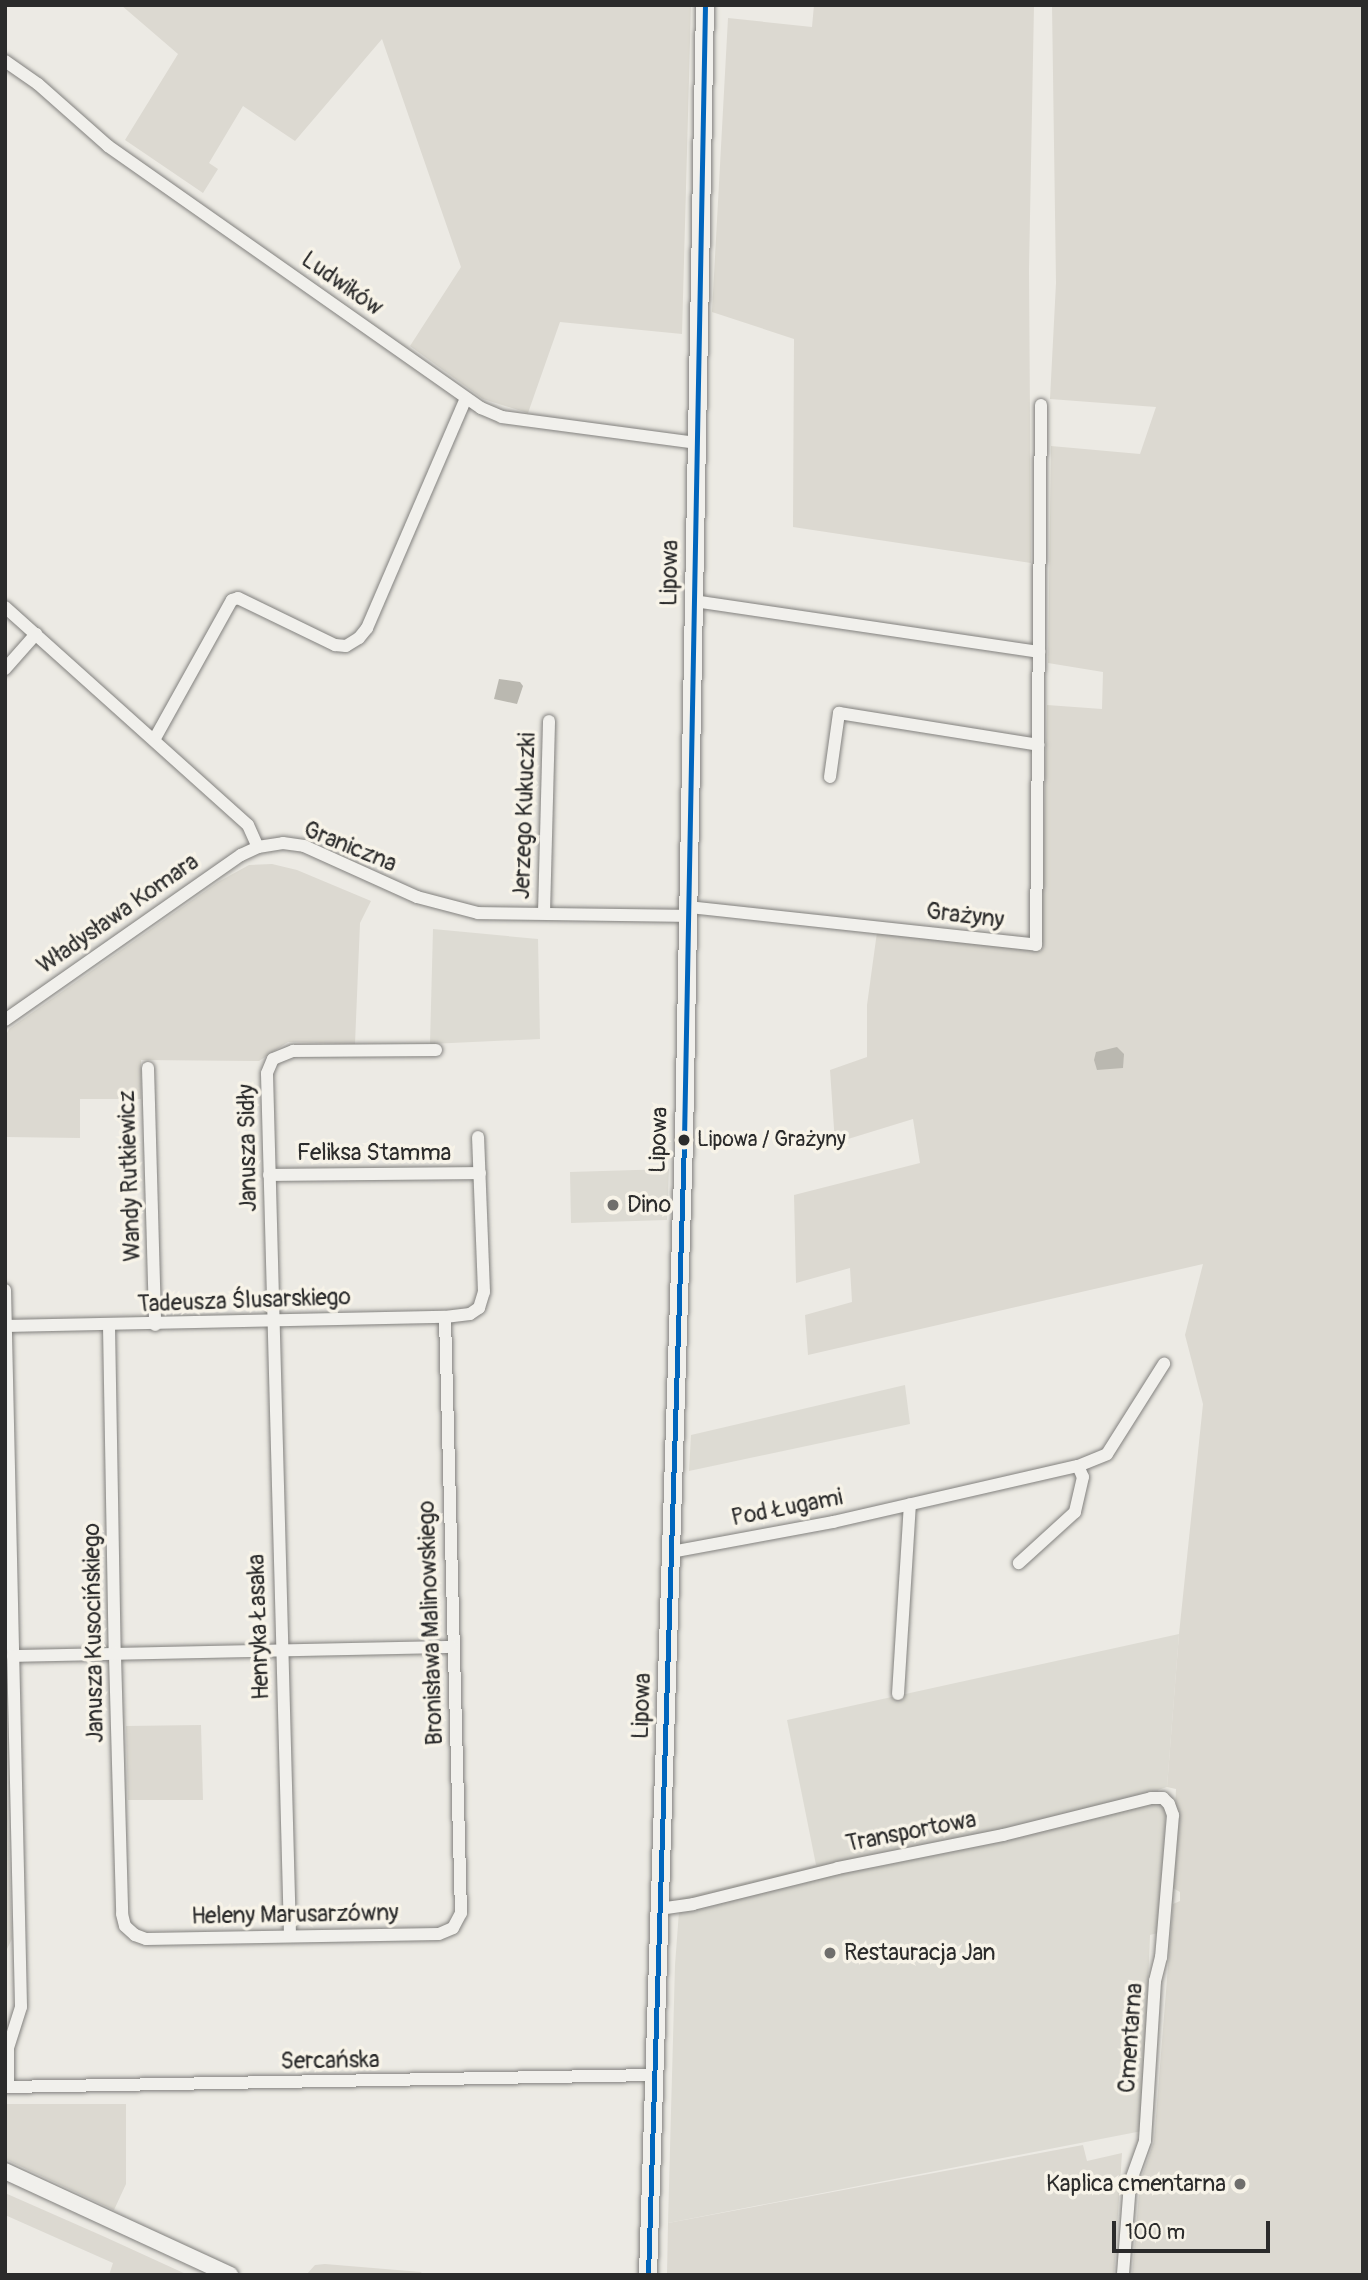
<!DOCTYPE html>
<meta charset="utf-8">
<style>
body{margin:0}
#map{position:relative;width:1368px;height:2280px;overflow:hidden;background:#eceae4;font-family:Pangolin,sans-serif}
div>[style]{position:absolute}
.built>*{inset:0;background:#dddbd3}
.green>*{inset:0;background:#dcd9d1}
.water>*{inset:0;background:#bab8b0}
.roads{filter:drop-shadow(0 0 2px #82817e) drop-shadow(0 0 2px #82817e)}
.minor>*{height:12px;margin:-6px;padding:0 6px;transform-origin:6px;border-radius:6px;background:#f1f0ec}
.tertiary>*{height:16px;margin:-8px;padding:0 8px;transform-origin:8px;border-radius:8px;background:#f1f0ec}
.secondary>*{height:18px;margin:-9px;padding:0 9px;transform-origin:9px;border-radius:9px;background:#f1f0ec}
.bus-1>*{height:5px;margin:-2.5px;padding:0 2.5px;transform-origin:2.5px;border-radius:2.5px;background:#0065bd}
.dots>*{width:19px;height:19px;translate:-50% -50%;box-sizing:border-box;border:4px solid #f7f3e8;border-radius:50%}
span{translate:-50% -50%;white-space:nowrap;text-align:center;line-height:1.15;-webkit-text-stroke:7px #f7f3e8;paint-order:stroke}
.bus-label{font-size:21px;color:#2b2b2b}
.left{translate:0 -50%;text-align:left}
.street-label{font-size:23px;color:#2b2b2b}
.poi-label{font-size:23px;color:#2b2b2b}
.right{translate:-100% -50%;text-align:right}
.frame{position:absolute;inset:0;border:7px solid #2b2b2b;pointer-events:none}
.scale{position:absolute;left:1112px;top:2221px;width:158px;height:32px;box-sizing:border-box;border:4px solid #2b2b2b;border-top:0;padding-left:9px;font-size:21px;line-height:24px;white-space:nowrap;color:#2b2b2b;-webkit-text-stroke:5px #f7f3e8;paint-order:stroke}
</style>
<div id="map">
<div class="built">
<div style="clip-path:polygon(433px 929px,538px 939px,540px 1039px,430px 1044px)"></div>
<div style="clip-path:polygon(669px 1169px,667px 1220px,571px 1223px,570px 1172px)"></div>
<div style="clip-path:polygon(905px 1385px,910px 1424px,689px 1471px,691px 1435px)"></div>
<div style="clip-path:polygon(1179px 1634px,1167px 1787px,1158px 1790px,1166px 1810px,1158px 1933px,1150px 1935px,1142px 2131px,668px 2223px,675px 1965px,680px 1898px,816px 1865px,787px 1720px)"></div>
</div>
<div class="green">
<div style="clip-path:polygon(121px 5px,691px 5px,682px 334px,560px 322px,528px 413px,483px 399px,410px 346px,461px 267px,382px 39px,295px 141px,243px 106px,209px 163px,218px 169px,203px 193px,125px 140px,178px 54px)"></div>
<div style="clip-path:polygon(814px 5px,1034px 5px,1029px 270px,1031px 563px,793px 527px,794px 339px,712px 312px,728px 18px,812px 27px)"></div>
<div style="clip-path:polygon(1052px 5px,1363px 5px,1363px 2275px,1132px 2275px,1140px 2182px,1154px 2141px,1173px 1904px,1180px 1901px,1180px 1892px,1171px 1887px,1176px 1789px,1167px 1787px,1179px 1634px,1203px 1404px,1185px 1335px,1203px 1264px,808px 1355px,805px 1315px,852px 1302px,850px 1268px,796px 1283px,794px 1195px,920px 1163px,913px 1119px,835px 1143px,830px 1070px,867px 1057px,867px 1005px,877px 932px,1041px 951px,1047px 705px,1102px 709px,1103px 672px,1048px 663px,1051px 446px,1140px 454px,1156px 407px,1050px 399px,1056px 283px)"></div>
<div style="clip-path:polygon(272px 864px,297px 870px,371px 901px,360px 923px,355px 1044px,288px 1042px,259px 1061px,141px 1060px,141px 1099px,80px 1099px,80px 1138px,6px 1137px,5px 1037px,9px 1029px,218px 882px,249px 865px)"></div>
<div style="clip-path:polygon(201px 1725px,203px 1800px,128px 1800px,126px 1726px)"></div>
<div style="clip-path:polygon(5px 1733px,12px 1939px,5px 1953px)"></div>
<div style="clip-path:polygon(5px 2104px,126px 2104px,126px 2184px,114px 2210px,5px 2159px)"></div>
<div style="clip-path:polygon(1083px 2145px,1087px 2161px,1122px 2153px,1114px 2275px,667px 2275px,668px 2223px)"></div>
<div style="clip-path:polygon(5px 2193px,105px 2237px,188px 2275px,109px 2275px,113px 2263px,5px 2215px)"></div>
<div style="clip-path:polygon(325px 2264px,421px 2272px,423px 2275px,306px 2275px,315px 2265px)"></div>
</div>
<div class="water">
<div style="clip-path:polygon(499px 679px,520px 682px,523px 686px,517px 704px,494px 699px)"></div>
<div style="clip-path:polygon(1117px 1047px,1124px 1054px,1123px 1068px,1097px 1070px,1094px 1060px,1096px 1052px)"></div>
</div>
<div class="roads">
<div class="minor">
<div style="left:5px;top:61px;width:40px;rotate:34.9deg"></div>
<div style="left:38px;top:84px;width:94px;rotate:41.5deg"></div>
<div style="left:108px;top:146px;width:456px;rotate:35.1deg"></div>
<div style="left:481px;top:408px;width:23px;rotate:23deg"></div>
<div style="left:502px;top:417px;width:197px;rotate:7.6deg"></div>
<div style="left:694px;top:601px;width:349px;rotate:8.4deg"></div>
<div style="left:5px;top:607px;width:326px;rotate:41.9deg"></div>
<div style="left:248px;top:825px;width:24px;rotate:66deg"></div>
<div style="left:5px;top:669px;width:47px;rotate:-48.5deg"></div>
<div style="left:154px;top:740px;width:160px;rotate:-60.9deg"></div>
<div style="left:232px;top:600px;width:6px;rotate:-18deg"></div>
<div style="left:238px;top:598px;width:108px;rotate:25.9deg"></div>
<div style="left:335px;top:645px;width:11px;rotate:5deg"></div>
<div style="left:346px;top:646px;width:15px;rotate:-32deg"></div>
<div style="left:359px;top:638px;width:13px;rotate:-51deg"></div>
<div style="left:367px;top:628px;width:250px;rotate:-66.7deg"></div>
<div style="left:830px;top:777px;width:65px;rotate:-82deg"></div>
<div style="left:839px;top:713px;width:202px;rotate:9.1deg"></div>
<div style="left:689px;top:907px;width:349px;rotate:6.2deg"></div>
<div style="left:1036px;top:945px;width:540px;rotate:-89.47deg"></div>
<div style="left:544px;top:913px;width:192px;rotate:-88.5deg"></div>
<div style="left:5px;top:1020px;width:288px;rotate:-35deg"></div>
<div style="left:241px;top:855px;width:19px;rotate:-25deg"></div>
<div style="left:258px;top:847px;width:25px;rotate:-9deg"></div>
<div style="left:283px;top:843px;width:21px;rotate:8deg"></div>
<div style="left:304px;top:846px;width:124px;rotate:24.3deg"></div>
<div style="left:417px;top:897px;width:63px;rotate:14.7deg"></div>
<div style="left:478px;top:913px;width:211px;rotate:0.8deg"></div>
<div style="left:148px;top:1068px;width:257px;rotate:88.4deg"></div>
<div style="left:269px;top:1175px;width:211px;rotate:-0.5deg"></div>
<div style="left:5px;top:1290px;width:717px;rotate:88.72deg"></div>
<div style="left:21px;top:2007px;width:43px;rotate:107.6deg"></div>
<div style="left:8px;top:2048px;width:39px;rotate:90deg"></div>
<div style="left:5px;top:1326px;width:440px;rotate:-1.2deg"></div>
<div style="left:445px;top:1317px;width:25px;rotate:-7deg"></div>
<div style="left:470px;top:1314px;width:11px;rotate:-34deg"></div>
<div style="left:479px;top:1308px;width:17px;rotate:-73deg"></div>
<div style="left:484px;top:1292px;width:155px;rotate:-92.2deg"></div>
<div style="left:109px;top:1326px;width:330px;rotate:89deg"></div>
<div style="left:115px;top:1656px;width:258px;rotate:88.4deg"></div>
<div style="left:122px;top:1914px;width:12px;rotate:76deg"></div>
<div style="left:125px;top:1926px;width:13px;rotate:42deg"></div>
<div style="left:135px;top:1935px;width:12px;rotate:20deg"></div>
<div style="left:146px;top:1939px;width:293px;rotate:-1deg"></div>
<div style="left:439px;top:1934px;width:15px;rotate:-23deg"></div>
<div style="left:453px;top:1928px;width:17px;rotate:-62deg"></div>
<div style="left:461px;top:1913px;width:596px;rotate:-91.54deg"></div>
<div style="left:1078px;top:1466px;width:31px;rotate:-22deg"></div>
<div style="left:1107px;top:1454px;width:107px;rotate:-57.7deg"></div>
<div style="left:671px;top:1552px;width:165px;rotate:-10.5deg"></div>
<div style="left:833px;top:1522px;width:251px;rotate:-12.9deg"></div>
<div style="left:1078px;top:1466px;width:12px;rotate:66deg"></div>
<div style="left:1083px;top:1477px;width:36px;rotate:103deg"></div>
<div style="left:1075px;top:1512px;width:76px;rotate:137.7deg"></div>
<div style="left:13px;top:1656px;width:439px;rotate:-1.2deg"></div>
<div style="left:898px;top:1694px;width:190px;rotate:-86.4deg"></div>
<div style="left:659px;top:1909px;width:34px;rotate:-8deg"></div>
<div style="left:693px;top:1904px;width:149px;rotate:-13.9deg"></div>
<div style="left:838px;top:1868px;width:168px;rotate:-11.3deg"></div>
<div style="left:1003px;top:1835px;width:153px;rotate:-14deg"></div>
<div style="left:1151px;top:1798px;width:12px"></div>
<div style="left:1163px;top:1798px;width:8px;rotate:45deg"></div>
<div style="left:1169px;top:1804px;width:12px;rotate:70deg"></div>
<div style="left:1173px;top:1815px;width:143px;rotate:94.8deg"></div>
<div style="left:1161px;top:1957px;width:25px;rotate:104deg"></div>
<div style="left:1155px;top:1981px;width:160px;rotate:93.6deg"></div>
<div style="left:1145px;top:2141px;width:45px;rotate:109.7deg"></div>
<div style="left:1130px;top:2183px;width:92px;rotate:94.4deg"></div>
<div style="left:290px;top:1935px;width:862px;rotate:-91.53deg"></div>
<div style="left:267px;top:1073px;width:15px;rotate:-67deg"></div>
<div style="left:273px;top:1059px;width:22px;rotate:-22deg"></div>
<div style="left:293px;top:1051px;width:143px;rotate:-0.4deg"></div>
<div style="left:5px;top:2087px;width:649px;rotate:-1.06deg"></div>
</div>
<div class="tertiary">
<div style="left:5px;top:2171px;width:248px;rotate:24.8deg"></div>
</div>
<div class="secondary">
<div style="left:648px;top:2275px;width:1136px;rotate:-88.18deg"></div>
<div style="left:684px;top:1140px;width:1135px;rotate:-88.94deg"></div>
</div>
</div>
<div class="bus-1">
<div style="left:648px;top:2275px;width:1136px;rotate:-88.18deg"></div>
<div style="left:684px;top:1140px;width:1135px;rotate:-88.94deg"></div>
</div>
<div class="dots">
<div style="left:684px;top:1140px;background:#2b2b2b"></div>
<div style="left:613px;top:1205px;background:#6f6e6c"></div>
<div style="left:830px;top:1953px;background:#6f6e6c"></div>
<div style="left:1240px;top:2184px;background:#6f6e6c"></div>
</div>
<div class="bus-label">
<span class="left" style="left:697px;top:1140px">Lipowa / Grażyny</span>
</div>
<div class="street-label">
<span style="left:342px;top:284px;rotate:35deg">Ludwików</span>
<span style="left:670px;top:573px;rotate:-89deg">Lipowa</span>
<span style="left:525px;top:816px;rotate:-88deg">Jerzego Kukuczki</span>
<span style="left:350px;top:847px;rotate:22deg">Graniczna</span>
<span style="left:118px;top:914px;rotate:-35deg">Władysława Komara</span>
<span style="left:965px;top:916px;rotate:7deg">Grażyny</span>
<span style="left:659px;top:1140px;rotate:-88deg">Lipowa</span>
<span style="left:248px;top:1148px;rotate:-91deg">Janusza Sidły</span>
<span style="left:374px;top:1153px">Feliksa Stamma</span>
<span style="left:130px;top:1176px;rotate:-92deg">Wandy Rutkiewicz</span>
<span style="left:244px;top:1301px;rotate:-2deg">Tadeusza Ślusarskiego</span>
<span style="left:787px;top:1508px;rotate:-11deg">Pod Ługami</span>
<span style="left:431px;top:1623px;rotate:-92deg">Bronisława Malinowskiego</span>
<span style="left:259px;top:1627px;rotate:-92deg">Henryka Łasaka</span>
<span style="left:94px;top:1633px;rotate:-91deg">Janusza Kusocińskiego</span>
<span style="left:642px;top:1706px;rotate:-88deg">Lipowa</span>
<span style="left:911px;top:1832px;rotate:-11deg">Transportowa</span>
<span style="left:295px;top:1915px;rotate:-1deg">Heleny Marusarzówny</span>
<span style="left:1131px;top:2038px;rotate:-86deg">Cmentarna</span>
<span style="left:330px;top:2061px;rotate:-1deg">Sercańska</span>
</div>
<div class="poi-label">
<span class="left" style="left:627px;top:1205px">Dino</span>
<span class="left" style="left:844px;top:1953px">Restauracja Jan</span>
<span class="right" style="left:1226px;top:2184px">Kaplica cmentarna</span>
</div>
<div class="frame"></div>
<div class="scale">100 m</div>
</div>
